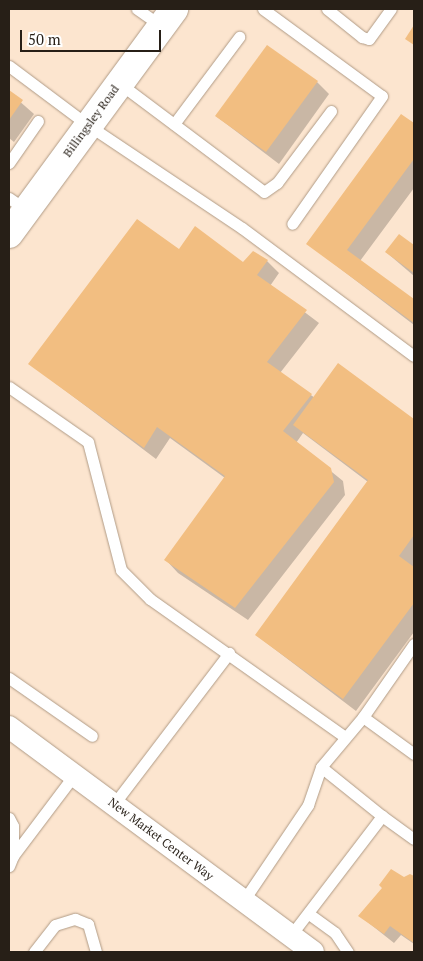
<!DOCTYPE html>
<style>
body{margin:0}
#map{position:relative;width:423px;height:961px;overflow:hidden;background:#fce5cf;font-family:"PT Serif",serif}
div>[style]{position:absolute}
.shadow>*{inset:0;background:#0003}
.building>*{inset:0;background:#f2be81}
.roads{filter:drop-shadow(0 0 1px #b09b86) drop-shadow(0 0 1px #b09b86)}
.lane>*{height:11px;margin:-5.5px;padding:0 5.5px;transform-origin:5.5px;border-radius:5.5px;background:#fff}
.street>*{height:22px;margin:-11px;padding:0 11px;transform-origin:11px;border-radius:11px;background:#fff}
.secondary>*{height:28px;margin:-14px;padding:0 14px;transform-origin:14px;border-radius:14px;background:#fff}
span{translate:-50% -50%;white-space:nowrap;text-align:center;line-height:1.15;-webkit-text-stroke:4px #fff;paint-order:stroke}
.street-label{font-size:12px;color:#271f17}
.frame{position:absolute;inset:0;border:10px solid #271f17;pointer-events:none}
.scale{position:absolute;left:20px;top:30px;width:141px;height:22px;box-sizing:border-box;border:2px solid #271f17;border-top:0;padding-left:6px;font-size:15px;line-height:18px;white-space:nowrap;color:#271f17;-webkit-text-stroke:4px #fff;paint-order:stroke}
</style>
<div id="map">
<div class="shadow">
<div style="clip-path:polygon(317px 82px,329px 94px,279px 164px,216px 116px)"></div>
<div style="clip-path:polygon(9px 92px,34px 114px,14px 142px,9px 138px)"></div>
<div style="clip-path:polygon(402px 116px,414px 125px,414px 188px,360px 261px,414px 301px,414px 325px,308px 244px)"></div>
<div style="clip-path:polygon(399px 236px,414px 247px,414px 276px,386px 252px)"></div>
<div style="clip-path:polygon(179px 251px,243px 264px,267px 261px,279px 273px,270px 286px,319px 323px,280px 373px,315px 398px,339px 365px,414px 420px,414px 632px,356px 711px,256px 635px,368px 482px,303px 433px,296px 443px,343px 481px,345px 495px,248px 620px,178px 573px,166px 560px,225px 478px,170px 438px,156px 459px,30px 364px)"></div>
<div style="clip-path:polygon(410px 875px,414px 878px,414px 944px,401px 935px,394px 943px,360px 916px)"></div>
</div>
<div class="building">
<div style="clip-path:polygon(414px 25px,414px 45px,405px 39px)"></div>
<div style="clip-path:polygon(267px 45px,318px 81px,266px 152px,215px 116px)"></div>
<div style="clip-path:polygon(9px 90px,23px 100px,9px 120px)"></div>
<div style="clip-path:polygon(401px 114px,414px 123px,414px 159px,347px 250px,414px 299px,414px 323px,306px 244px)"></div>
<div style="clip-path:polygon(137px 219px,179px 249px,195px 226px,243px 262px,253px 251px,268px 260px,257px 275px,307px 310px,267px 362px,312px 394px,283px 431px,331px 468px,334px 482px,235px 608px,164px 560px,225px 476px,157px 427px,144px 448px,28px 364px)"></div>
<div style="clip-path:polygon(399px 234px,414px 245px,414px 273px,385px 252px)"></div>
<div style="clip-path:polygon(338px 363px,414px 419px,414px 535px,399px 556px,414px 567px,414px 603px,343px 699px,255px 635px,368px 480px,293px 425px)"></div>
<div style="clip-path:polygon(391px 869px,404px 877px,410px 874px,414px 876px,414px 943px,390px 926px,384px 934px,358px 916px,382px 888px,379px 885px)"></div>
</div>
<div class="roads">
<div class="lane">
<div style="left:137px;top:9px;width:29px;rotate:35deg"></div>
<div style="left:263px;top:9px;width:147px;rotate:36.2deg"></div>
<div style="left:382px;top:96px;width:156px;rotate:125.1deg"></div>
<div style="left:327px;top:9px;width:45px;rotate:38.7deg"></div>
<div style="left:362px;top:37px;width:7px;rotate:16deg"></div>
<div style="left:369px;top:39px;width:37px;rotate:-54deg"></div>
<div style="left:9px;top:66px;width:99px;rotate:36.8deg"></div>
<div style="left:88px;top:125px;width:185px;rotate:33.8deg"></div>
<div style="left:242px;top:228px;width:214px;rotate:36.7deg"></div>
<div style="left:119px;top:83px;width:181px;rotate:36.9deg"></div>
<div style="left:264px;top:192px;width:16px;rotate:-35deg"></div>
<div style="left:277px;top:183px;width:90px;rotate:-53.1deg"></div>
<div style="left:174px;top:124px;width:109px;rotate:-53.2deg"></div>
<div style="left:9px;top:163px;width:51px;rotate:-55.4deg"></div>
<div style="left:9px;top:198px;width:21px;rotate:35deg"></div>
<div style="left:9px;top:387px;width:96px;rotate:34.8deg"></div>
<div style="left:88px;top:442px;width:132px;rotate:75.5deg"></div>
<div style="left:121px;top:570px;width:41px;rotate:45deg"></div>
<div style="left:150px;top:599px;width:239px;rotate:35.3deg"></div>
<div style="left:9px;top:678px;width:101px;rotate:34.9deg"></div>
<div style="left:363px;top:717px;width:89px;rotate:-55.1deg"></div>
<div style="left:114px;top:804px;width:190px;rotate:-52.7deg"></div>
<div style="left:382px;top:816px;width:39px;rotate:36deg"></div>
<div style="left:9px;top:818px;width:9px;rotate:63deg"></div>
<div style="left:13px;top:826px;width:30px;rotate:90deg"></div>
<div style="left:13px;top:856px;width:11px;rotate:112deg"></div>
<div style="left:13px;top:856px;width:101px;rotate:-53deg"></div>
<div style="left:244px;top:900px;width:115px;rotate:-56deg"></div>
<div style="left:308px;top:805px;width:40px;rotate:-71.1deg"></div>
<div style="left:321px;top:767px;width:65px;rotate:-50deg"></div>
<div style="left:363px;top:717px;width:63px;rotate:36deg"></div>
<div style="left:309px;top:914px;width:32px;rotate:36deg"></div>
<div style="left:335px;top:933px;width:23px;rotate:56deg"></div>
<div style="left:291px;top:935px;width:150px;rotate:-52.6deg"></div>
<div style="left:382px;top:816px;width:78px;rotate:-141.2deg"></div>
<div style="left:34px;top:952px;width:34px;rotate:-52deg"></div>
<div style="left:55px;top:925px;width:21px;rotate:-17deg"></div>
<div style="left:75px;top:919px;width:14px;rotate:21deg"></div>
<div style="left:88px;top:924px;width:29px;rotate:74deg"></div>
</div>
<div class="street">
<div style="left:9px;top:727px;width:378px;rotate:36.5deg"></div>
</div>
<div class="secondary">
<div style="left:9px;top:234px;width:279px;rotate:-53.7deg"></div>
</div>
</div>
<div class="street-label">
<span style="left:91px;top:121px;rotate:-54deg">Billingsley Road</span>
<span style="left:161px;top:839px;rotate:37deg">New Market Center Way</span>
</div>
<div class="frame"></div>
<div class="scale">50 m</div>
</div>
